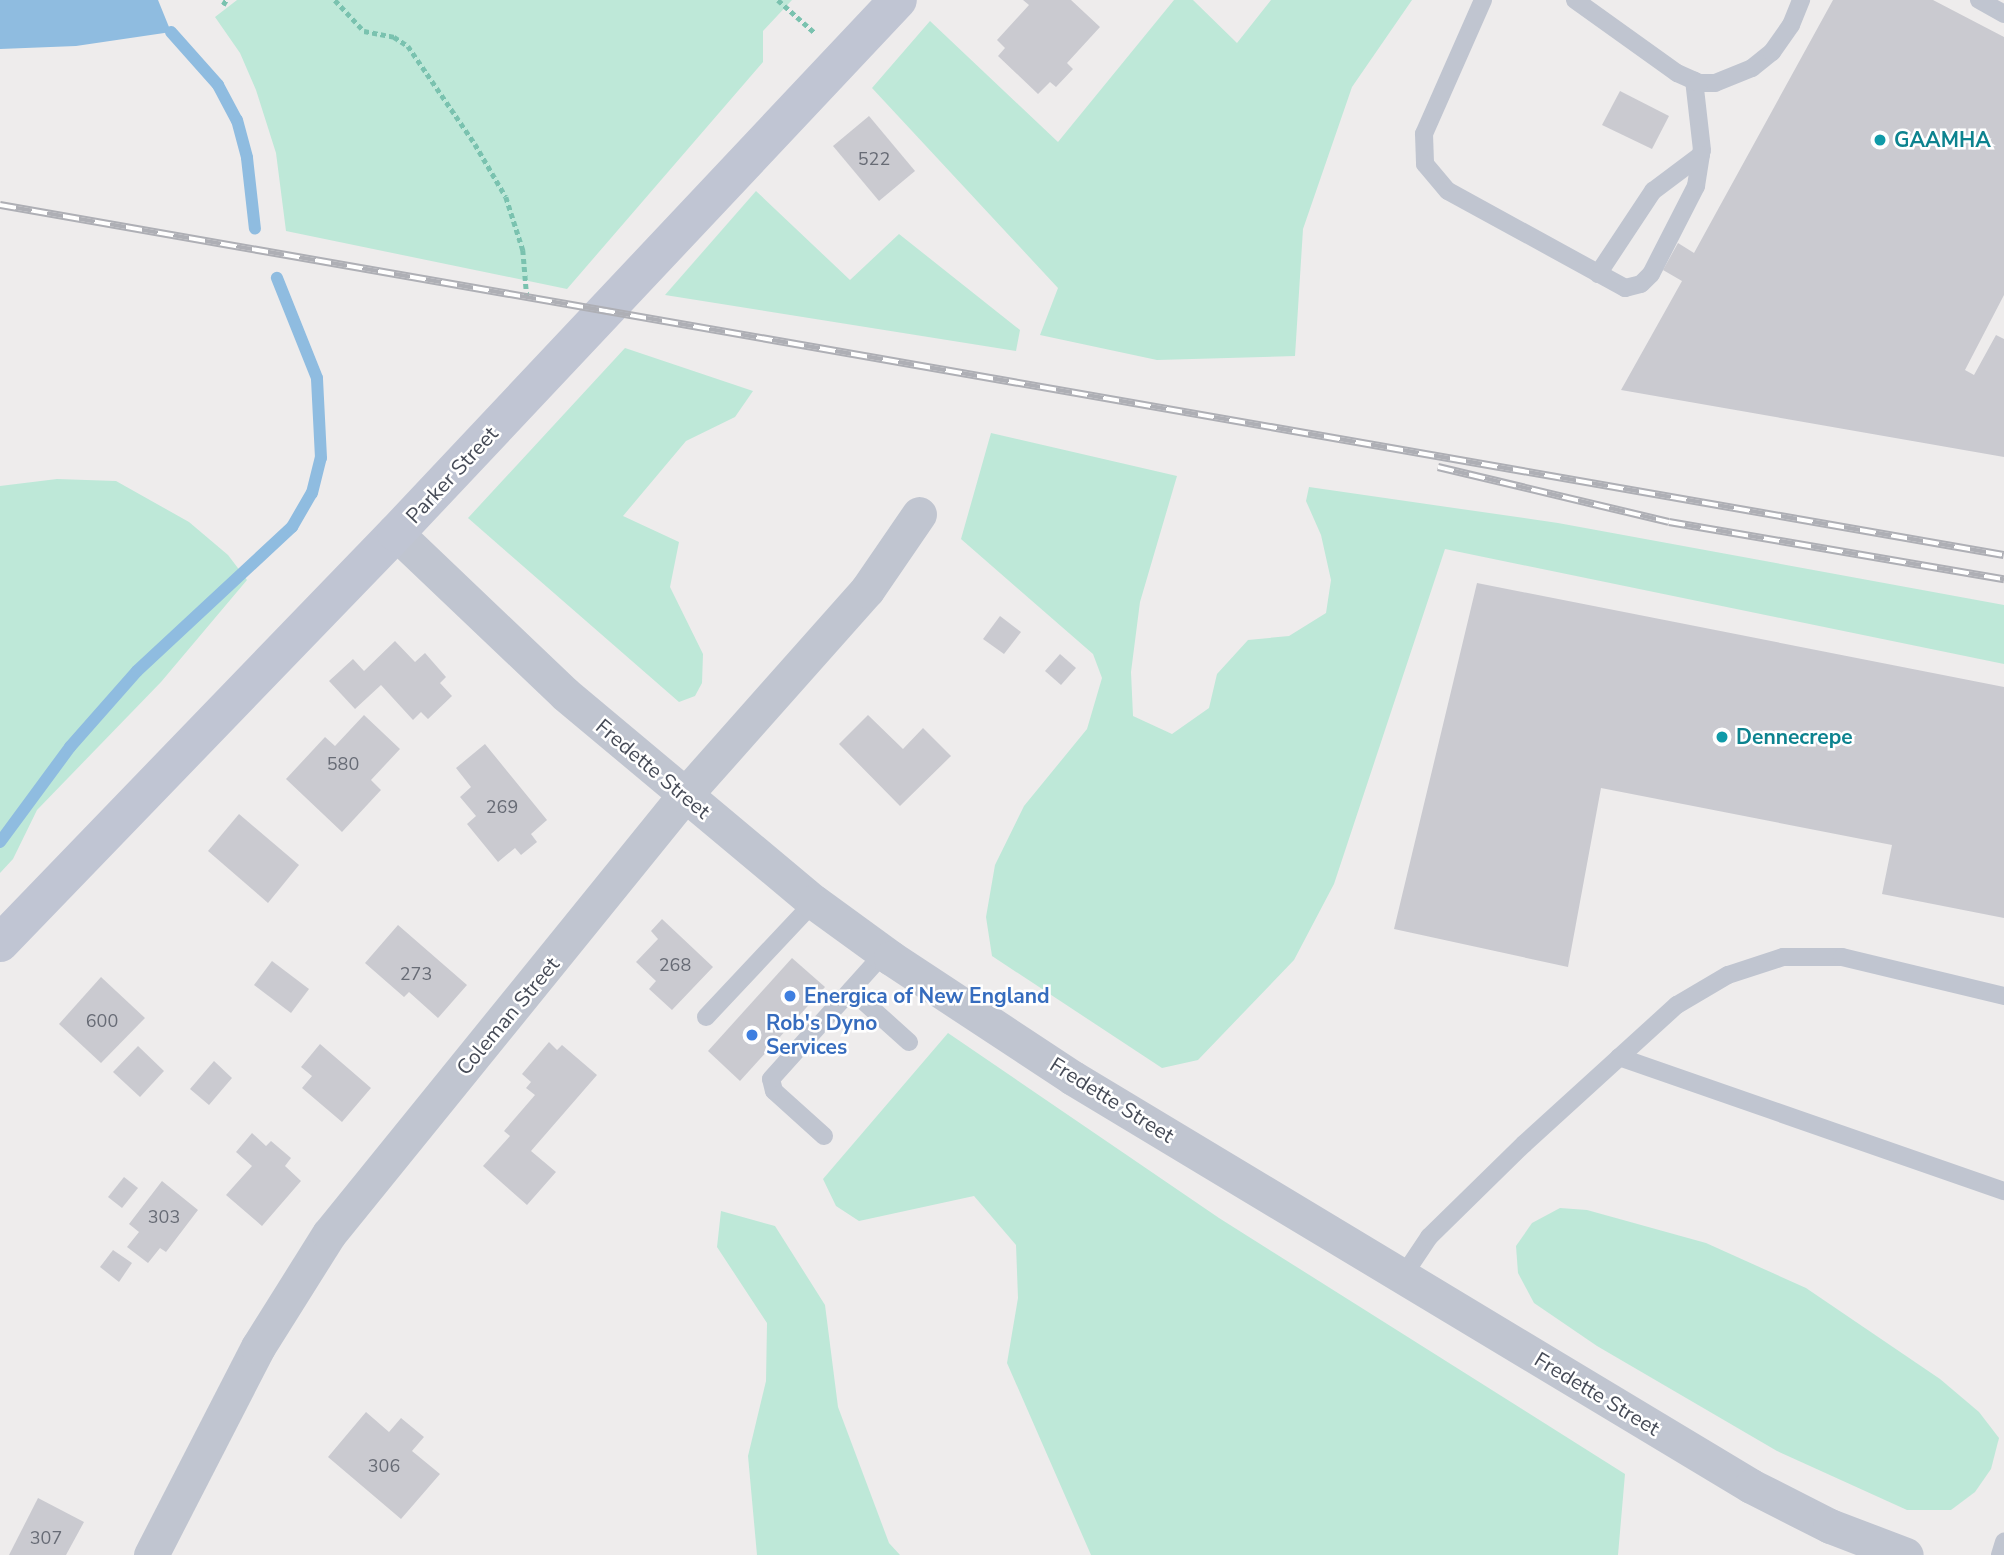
<!DOCTYPE html>
<style>
body{margin:0}
#map{position:relative;width:2004px;height:1555px;overflow:hidden;background:#eeecec;font-family:"Nunito Sans",sans-serif}
div>[style]{position:absolute}
.green>*{inset:0;background:#bee8d8}
.water>*{inset:0;background:#8fbce0}
.stream>*{height:12px;margin:-6px;padding:0 6px;transform-origin:6px;border-radius:6px;background:#8fbce0}
.building>*{inset:0;background:#cacad0}
.path>*{height:4.5px;margin-top:-2.25px;transform-origin:0;background:repeating-linear-gradient(90deg,#7ac2af 0 5px,transparent 0 8.5px)}
.lane>*{height:18px;margin:-9px;padding:0 9px;transform-origin:9px;border-radius:9px;background:#c0c5d0}
.street>*{height:35px;margin:-17.5px;padding:0 17.5px;transform-origin:17.5px;border-radius:17.5px;background:#c0c5d0}
.secondary>*{height:38px;margin:-19px;padding:0 19px;transform-origin:19px;border-radius:19px;background:#c0c5d3}
.rail>*{height:8px;margin-top:-4px;transform-origin:0;background:repeating-linear-gradient(90deg,#fff 0 16px,#aeafb5 0 32px);box-sizing:border-box;border-block:2px solid #aeafb5}
.dots>*{width:19px;height:19px;translate:-50% -50%;box-sizing:border-box;border:4px solid #fff;border-radius:50%}
span{translate:-50% -50%;white-space:nowrap;text-align:center;line-height:1.15;-webkit-text-stroke:5px #fff;paint-order:stroke}
.number-label{font-size:18px;color:#676b75}
.number-label span{-webkit-text-stroke-width:0}
.culture-label{font-size:21px;color:#0d838f;font-weight:700}
.left{translate:0 -50%;text-align:left}
.street-label{font-size:21px;color:#464b57}
.shop-label{font-size:21px;color:#366cbe;font-weight:700}
</style>
<div id="map">
<div class="green">
<div style="clip-path:polygon(237px 0,792px 0,763px 31px,763px 62px,567px 289px,286px 231px,276px 153px,256px 90px,240px 53px,215px 17px)"></div>
<div style="clip-path:polygon(1174px 0,1193px 0,1237px 43px,1271px 0,1412px 0,1352px 87px,1303px 229px,1295px 356px,1157px 360px,1040px 335px,1058px 288px,872px 88px,930px 21px,1058px 142px)"></div>
<div style="clip-path:polygon(756px 191px,850px 280px,899px 234px,1020px 330px,1016px 351px,665px 295px)"></div>
<div style="clip-path:polygon(625px 348px,753px 391px,735px 417px,686px 441px,623px 516px,679px 542px,670px 587px,703px 654px,702px 683px,695px 696px,679px 702px,468px 518px)"></div>
<div style="clip-path:polygon(991px 433px,1177px 476px,1140px 602px,1131px 672px,1133px 716px,1172px 734px,1209px 708px,1217px 674px,1248px 640px,1289px 636px,1326px 613px,1331px 580px,1321px 535px,1306px 501px,1309px 487px,1558px 523px,2004px 605px,2004px 664px,1445px 549px,1334px 884px,1294px 960px,1198px 1060px,1162px 1068px,992px 956px,986px 917px,995px 865px,1024px 806px,1087px 729px,1102px 678px,1093px 654px,961px 539px)"></div>
<div style="clip-path:polygon(57px 479px,116px 481px,189px 522px,228px 555px,247px 580px,161px 682px,37px 810px,13px 859px,0 873px,0 486px)"></div>
<div style="clip-path:polygon(948px 1033px,1219px 1218px,1625px 1474px,1618px 1555px,1091px 1555px,1007px 1363px,1018px 1298px,1016px 1245px,974px 1196px,859px 1221px,836px 1206px,823px 1179px)"></div>
<div style="clip-path:polygon(1560px 1208px,1587px 1210px,1706px 1243px,1806px 1288px,1940px 1379px,1979px 1412px,1999px 1438px,1991px 1469px,1975px 1492px,1951px 1510px,1907px 1510px,1777px 1451px,1597px 1346px,1534px 1303px,1518px 1273px,1516px 1246px,1532px 1223px)"></div>
<div style="clip-path:polygon(721px 1211px,775px 1226px,825px 1305px,838px 1407px,889px 1543px,900px 1555px,757px 1555px,748px 1456px,766px 1381px,767px 1323px,717px 1247px)"></div>
</div>
<div class="water">
<div style="clip-path:polygon(0 0,158px 0,171px 32px,76px 46px,0 49px)"></div>
</div>
<div class="stream">
<div style="left:171px;top:32px;width:71px;rotate:48.4deg"></div>
<div style="left:218px;top:85px;width:40px;rotate:62deg"></div>
<div style="left:237px;top:120px;width:39px;rotate:75deg"></div>
<div style="left:247px;top:158px;width:71px;rotate:83.6deg"></div>
<div style="left:0;top:842px;width:118px;rotate:-53.6deg"></div>
<div style="left:70px;top:747px;width:101px;rotate:-48.6deg"></div>
<div style="left:137px;top:671px;width:212px;rotate:-42.9deg"></div>
<div style="left:292px;top:527px;width:39px;rotate:-60deg"></div>
<div style="left:312px;top:493px;width:36px;rotate:-76deg"></div>
<div style="left:321px;top:458px;width:80px;rotate:-92.9deg"></div>
<div style="left:317px;top:378px;width:108px;rotate:-111.8deg"></div>
</div>
<div class="building">
<div style="clip-path:polygon(1023px 0,1071px 0,1100px 27px,1067px 63px,1073px 69px,1056px 87px,1050px 82px,1038px 94px,998px 56px,1005px 48px,997px 40px,1029px 5px)"></div>
<div style="clip-path:polygon(1833px 0,1933px 0,2004px 37px,2004px 295px,1965px 370px,1974px 375px,1996px 335px,2004px 339px,2004px 457px,1621px 390px,1682px 281px,1663px 270px,1678px 243px,1694px 253px)"></div>
<div style="clip-path:polygon(1620px 91px,1669px 116px,1652px 149px,1602px 125px)"></div>
<div style="clip-path:polygon(869px 116px,915px 171px,879px 201px,833px 146px)"></div>
<div style="clip-path:polygon(1477px 583px,2004px 687px,2004px 918px,1882px 894px,1892px 845px,1601px 788px,1568px 967px,1394px 929px)"></div>
<div style="clip-path:polygon(1000px 616px,1021px 632px,1004px 654px,983px 639px)"></div>
<div style="clip-path:polygon(395px 641px,415px 662px,425px 653px,446px 677px,440px 683px,452px 696px,428px 719px,421px 712px,413px 720px,381px 685px,355px 709px,329px 681px,353px 659px,364px 671px)"></div>
<div style="clip-path:polygon(1060px 654px,1076px 668px,1061px 685px,1045px 671px)"></div>
<div style="clip-path:polygon(364px 715px,400px 749px,371px 780px,381px 790px,342px 832px,286px 779px,325px 737px,335px 746px)"></div>
<div style="clip-path:polygon(868px 715px,903px 749px,923px 728px,951px 756px,900px 806px,839px 744px)"></div>
<div style="clip-path:polygon(485px 744px,547px 820px,531px 834px,537px 842px,521px 855px,515px 848px,498px 862px,467px 824px,476px 816px,460px 797px,471px 787px,456px 768px)"></div>
<div style="clip-path:polygon(239px 814px,299px 865px,268px 903px,208px 851px)"></div>
<div style="clip-path:polygon(662px 919px,713px 967px,672px 1010px,649px 989px,656px 981px,636px 962px,658px 939px,651px 931px)"></div>
<div style="clip-path:polygon(398px 925px,467px 985px,438px 1018px,409px 992px,404px 997px,365px 963px)"></div>
<div style="clip-path:polygon(792px 958px,825px 987px,740px 1081px,708px 1051px)"></div>
<div style="clip-path:polygon(272px 961px,309px 989px,291px 1013px,254px 985px)"></div>
<div style="clip-path:polygon(101px 977px,145px 1018px,101px 1063px,59px 1024px)"></div>
<div style="clip-path:polygon(549px 1042px,557px 1050px,562px 1045px,597px 1075px,531px 1151px,556px 1172px,527px 1205px,483px 1166px,510px 1136px,504px 1131px,535px 1095px,526px 1088px,531px 1082px,522px 1074px)"></div>
<div style="clip-path:polygon(320px 1044px,371px 1088px,342px 1122px,302px 1088px,312px 1076px,301px 1067px)"></div>
<div style="clip-path:polygon(138px 1046px,164px 1071px,140px 1097px,113px 1072px)"></div>
<div style="clip-path:polygon(214px 1061px,232px 1078px,209px 1105px,190px 1089px)"></div>
<div style="clip-path:polygon(252px 1133px,266px 1146px,271px 1141px,291px 1158px,285px 1166px,301px 1181px,262px 1226px,226px 1195px,252px 1166px,236px 1152px)"></div>
<div style="clip-path:polygon(124px 1177px,138px 1188px,122px 1208px,108px 1197px)"></div>
<div style="clip-path:polygon(162px 1181px,198px 1210px,166px 1252px,160px 1248px,148px 1263px,127px 1247px,139px 1232px,129px 1224px)"></div>
<div style="clip-path:polygon(113px 1250px,132px 1263px,119px 1282px,100px 1267px)"></div>
<div style="clip-path:polygon(366px 1412px,389px 1432px,401px 1418px,424px 1437px,412px 1451px,440px 1474px,401px 1519px,328px 1457px)"></div>
<div style="clip-path:polygon(38px 1498px,84px 1522px,66px 1555px,9px 1555px)"></div>
</div>
<div class="path">
<div style="left:335px;top:0;width:42px;rotate:46.9deg"></div>
<div style="left:364px;top:31px;width:31px;rotate:11deg"></div>
<div style="left:394px;top:37px;width:17px;rotate:33deg"></div>
<div style="left:408px;top:46px;width:119px;rotate:55.6deg"></div>
<div style="left:475px;top:144px;width:61px;rotate:59.7deg"></div>
<div style="left:506px;top:197px;width:56px;rotate:72.2deg"></div>
<div style="left:523px;top:250px;width:48px;rotate:85.2deg"></div>
<div style="left:778px;top:0;width:48px;rotate:41.6deg"></div>
<div style="left:223px;top:5px;width:6px;rotate:-59deg"></div>
</div>
<div class="lane">
<div style="left:1483px;top:0;width:146px;rotate:113.8deg"></div>
<div style="left:1424px;top:134px;width:30px;rotate:88deg"></div>
<div style="left:1425px;top:164px;width:35px;rotate:50deg"></div>
<div style="left:1448px;top:191px;width:202px;rotate:28.7deg"></div>
<div style="left:1625px;top:288px;width:16px;rotate:-14deg"></div>
<div style="left:1641px;top:284px;width:14px;rotate:-45deg"></div>
<div style="left:1651px;top:274px;width:99px;rotate:-62.9deg"></div>
<div style="left:1696px;top:186px;width:36px;rotate:-81deg"></div>
<div style="left:1702px;top:150px;width:70px;rotate:-96.5deg"></div>
<div style="left:1575px;top:0;width:125px;rotate:35.6deg"></div>
<div style="left:1677px;top:73px;width:24px;rotate:24deg"></div>
<div style="left:1699px;top:83px;width:16px"></div>
<div style="left:1715px;top:83px;width:40px;rotate:-22deg"></div>
<div style="left:1752px;top:68px;width:26px;rotate:-39deg"></div>
<div style="left:1772px;top:52px;width:33px;rotate:-55deg"></div>
<div style="left:1791px;top:25px;width:27px;rotate:-68deg"></div>
<div style="left:1979px;top:0;width:29px;rotate:29deg"></div>
<div style="left:1598px;top:274px;width:100px;rotate:-56.5deg"></div>
<div style="left:1653px;top:191px;width:60px;rotate:-36.9deg"></div>
<div style="left:851px;top:990px;width:78px;rotate:41.9deg"></div>
<div style="left:706px;top:1017px;width:158px;rotate:-46.8deg"></div>
<div style="left:1619px;top:1057px;width:408px;rotate:19.2deg"></div>
<div style="left:824px;top:1136px;width:67px;rotate:-138deg"></div>
<div style="left:774px;top:1091px;width:12px;rotate:-104deg"></div>
<div style="left:771px;top:1079px;width:169px;rotate:-48.1deg"></div>
<div style="left:1403px;top:1276px;width:47px;rotate:-56.3deg"></div>
<div style="left:1429px;top:1237px;width:133px;rotate:-44.4deg"></div>
<div style="left:1524px;top:1144px;width:207px;rotate:-42.3deg"></div>
<div style="left:1677px;top:1005px;width:59px;rotate:-30.5deg"></div>
<div style="left:1728px;top:975px;width:58px;rotate:-18.1deg"></div>
<div style="left:1783px;top:957px;width:59px"></div>
<div style="left:1842px;top:957px;width:167px;rotate:13.5deg"></div>
<div style="left:2000px;top:1555px;width:14px;rotate:-73deg"></div>
</div>
<div class="street">
<div style="left:396px;top:533px;width:233px;rotate:43.6deg"></div>
<div style="left:565px;top:694px;width:324px;rotate:39.9deg"></div>
<div style="left:814px;top:902px;width:95px;rotate:36deg"></div>
<div style="left:891px;top:958px;width:218px;rotate:33.4deg"></div>
<div style="left:1073px;top:1078px;width:791px;rotate:31.04deg"></div>
<div style="left:1751px;top:1486px;width:89px;rotate:26.9deg"></div>
<div style="left:1830px;top:1526px;width:81px;rotate:20.9deg"></div>
<div style="left:151px;top:1555px;width:234px;rotate:-62.8deg"></div>
<div style="left:258px;top:1347px;width:133px;rotate:-57.9deg"></div>
<div style="left:329px;top:1234px;width:564px;rotate:-50.98deg"></div>
<div style="left:684px;top:796px;width:276px;rotate:-48.4deg"></div>
<div style="left:867px;top:590px;width:92px;rotate:-55.6deg"></div>
</div>
<div class="secondary">
<div style="left:0;top:943px;width:570px;rotate:-46deg"></div>
<div style="left:396px;top:533px;width:732px;rotate:-46.72deg"></div>
</div>
<div class="rail">
<div style="left:0;top:205px;width:2034px;rotate:9.91deg"></div>
<div style="left:1438px;top:467px;width:237px;rotate:13.4deg"></div>
<div style="left:1669px;top:522px;width:340px;rotate:9.7deg"></div>
</div>
<div class="dots">
<div style="left:1880px;top:140px;background:#0f9aa8"></div>
<div style="left:1722px;top:737px;background:#0f9aa8"></div>
<div style="left:790px;top:996px;background:#3f7fe0"></div>
<div style="left:752px;top:1035px;background:#3f7fe0"></div>
</div>
<div class="number-label">
<span style="left:874px;top:159px">522</span>
<span style="left:343px;top:764px">580</span>
<span style="left:502px;top:807px">269</span>
<span style="left:675px;top:965px">268</span>
<span style="left:416px;top:974px">273</span>
<span style="left:102px;top:1021px">600</span>
<span style="left:164px;top:1217px">303</span>
<span style="left:384px;top:1466px">306</span>
<span style="left:46px;top:1538px">307</span>
</div>
<div class="culture-label">
<span class="left" style="left:1894px;top:140px">GAAMHA</span>
<span class="left" style="left:1736px;top:737px">Dennecrepe</span>
</div>
<div class="street-label">
<span style="left:452px;top:475px;rotate:-47deg">Parker Street</span>
<span style="left:653px;top:769px;rotate:40deg">Fredette Street</span>
<span style="left:508px;top:1016px;rotate:-50deg">Coleman Street</span>
<span style="left:1112px;top:1100px;rotate:32deg">Fredette Street</span>
<span style="left:1597px;top:1394px;rotate:31deg">Fredette Street</span>
</div>
<div class="shop-label">
<span class="left" style="left:804px;top:996px">Energica of New England</span>
<span class="left" style="left:766px;top:1035px">Rob's Dyno<br>Services</span>
</div>
</div>
